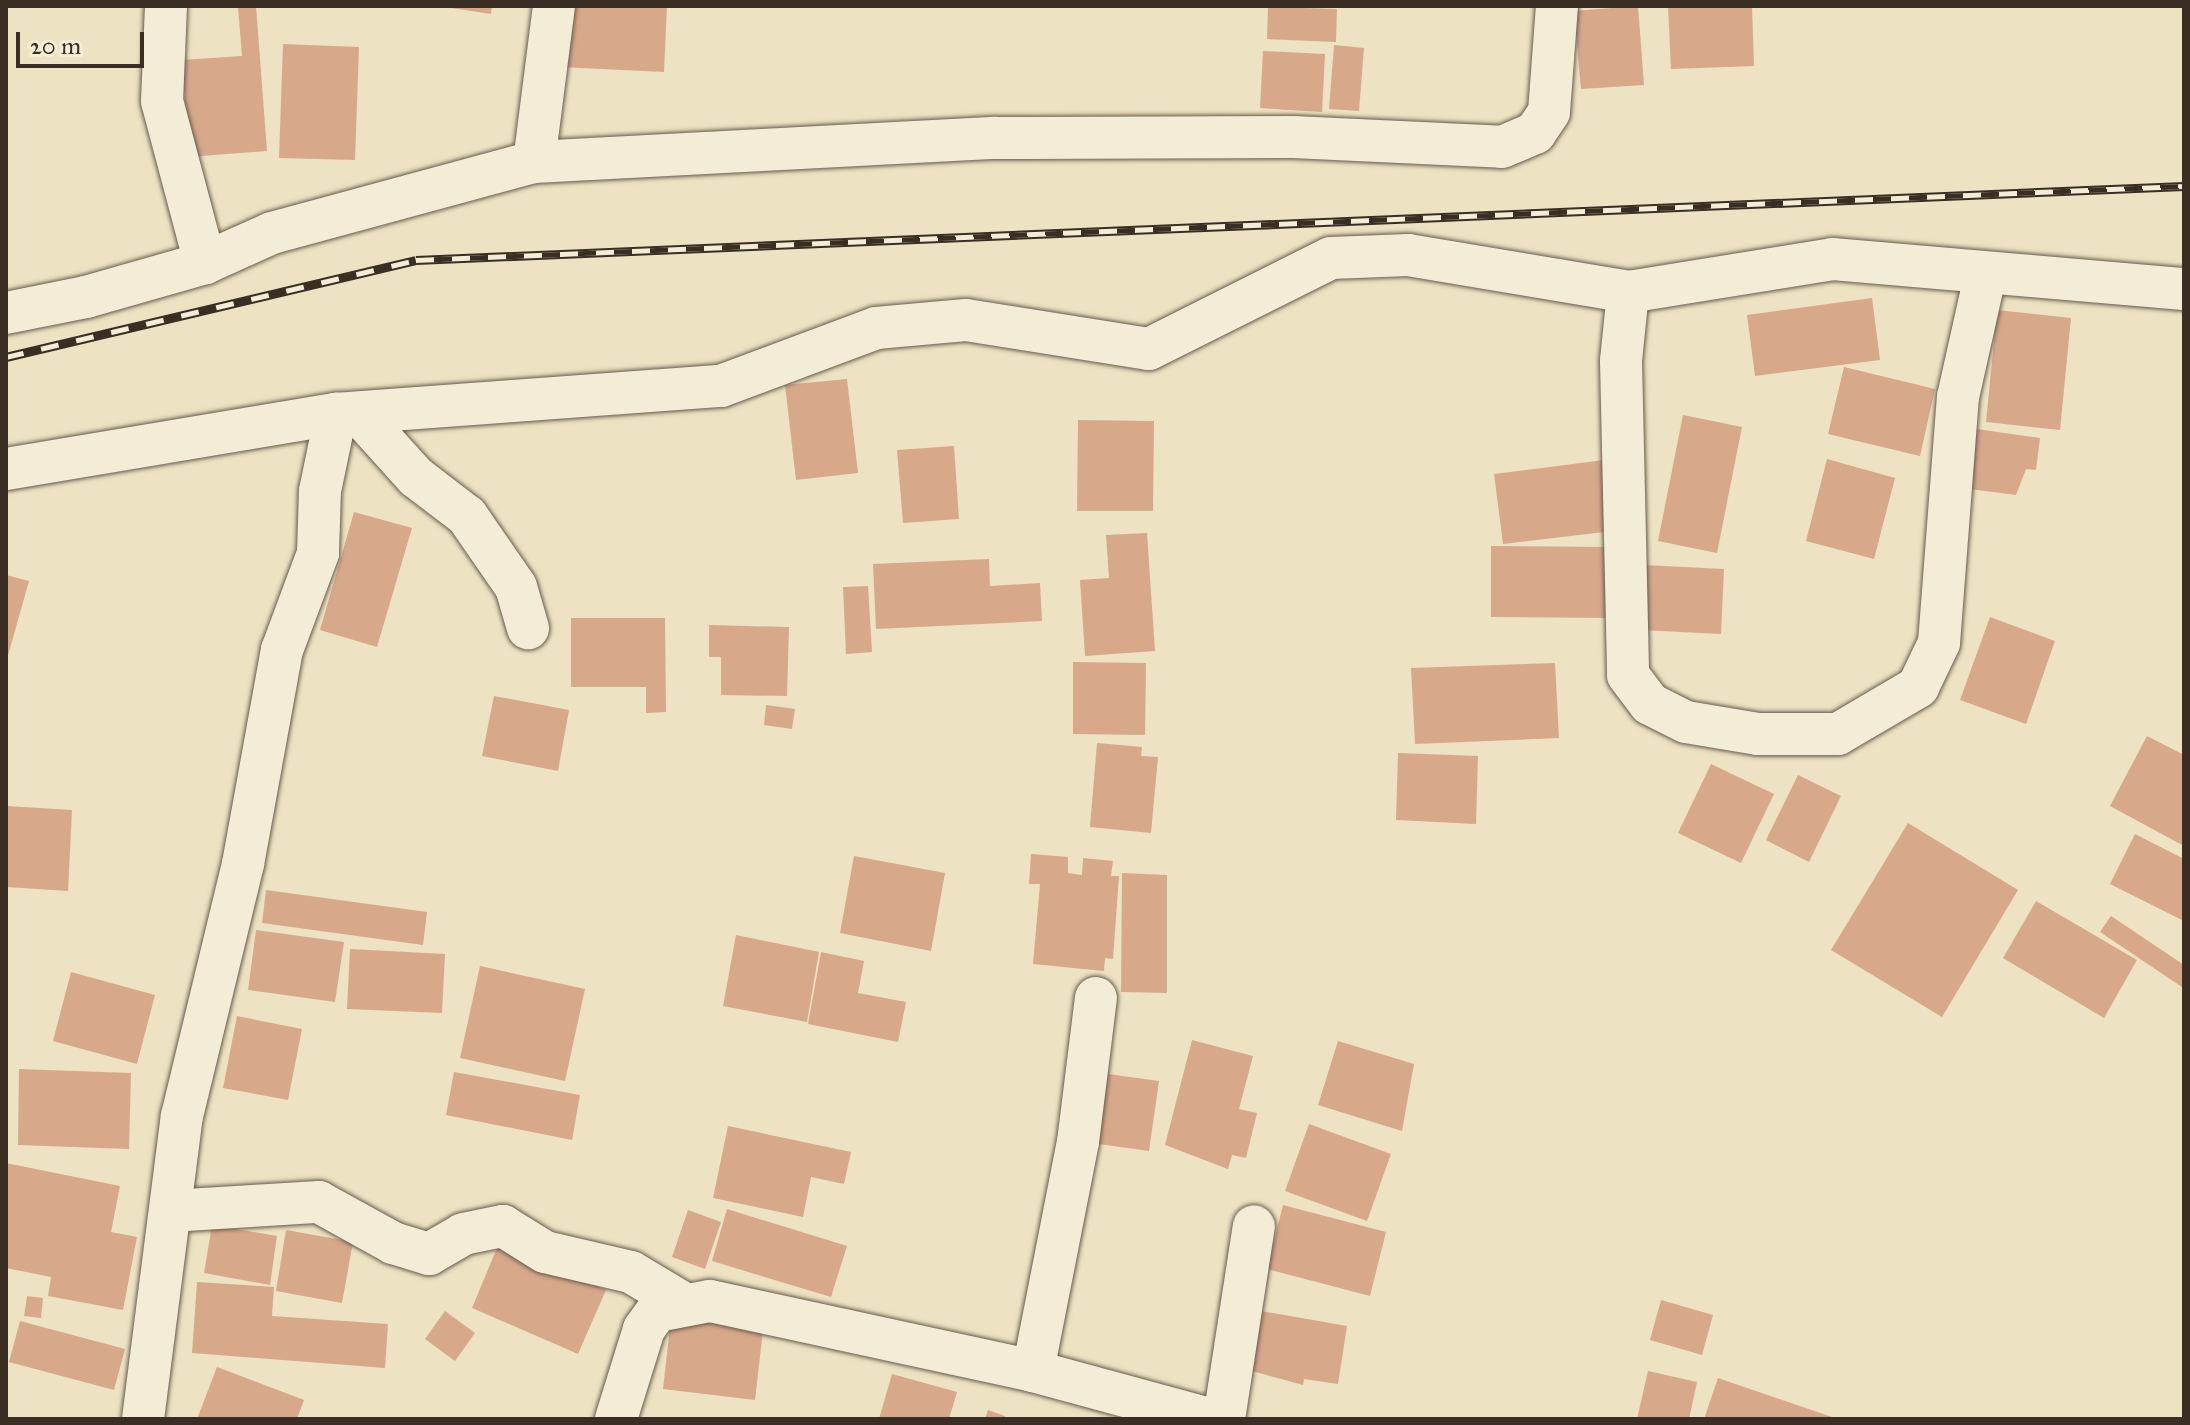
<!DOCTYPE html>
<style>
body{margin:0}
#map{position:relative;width:2190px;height:1425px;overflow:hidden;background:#ede2c2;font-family:"IM FELL Great Primer",serif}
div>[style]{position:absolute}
.building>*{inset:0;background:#d8a88b}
.roads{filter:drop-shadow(0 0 2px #675b4c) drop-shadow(0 0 2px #675b4c)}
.street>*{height:42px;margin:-21px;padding:0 21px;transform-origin:21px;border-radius:21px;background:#f3ecd7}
.rail>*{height:9px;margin-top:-4.5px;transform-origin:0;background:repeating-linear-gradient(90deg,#f3ecd7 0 18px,#3a2e24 0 36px);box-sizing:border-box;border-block:2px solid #3a2e24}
span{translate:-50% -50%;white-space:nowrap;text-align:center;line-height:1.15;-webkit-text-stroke:7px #f3ecd7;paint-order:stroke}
.frame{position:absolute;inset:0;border:8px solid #3a2e24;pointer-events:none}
.scale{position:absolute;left:16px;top:32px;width:128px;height:36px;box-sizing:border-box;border:4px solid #3a2e24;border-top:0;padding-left:10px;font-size:24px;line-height:28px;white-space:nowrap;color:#3a2e24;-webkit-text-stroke:6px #f3ecd7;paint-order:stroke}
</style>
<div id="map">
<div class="building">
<div style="clip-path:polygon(256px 6px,267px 151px,189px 157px,182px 60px,242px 56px,238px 7px)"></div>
<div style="clip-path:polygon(438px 6px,492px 6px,491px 14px)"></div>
<div style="clip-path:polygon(562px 6px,667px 6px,664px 72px,560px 67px)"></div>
<div style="clip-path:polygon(1638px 6px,1644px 85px,1581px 89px,1574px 11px)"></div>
<div style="clip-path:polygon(1668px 6px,1752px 6px,1754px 66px,1671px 69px)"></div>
<div style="clip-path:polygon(1268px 7px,1337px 9px,1336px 42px,1267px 39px)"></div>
<div style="clip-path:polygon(283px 44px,359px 47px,355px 160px,279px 158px)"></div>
<div style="clip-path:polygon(1334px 45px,1364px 48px,1359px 111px,1329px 109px)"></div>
<div style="clip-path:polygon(1263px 51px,1325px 54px,1322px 112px,1260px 108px)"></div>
<div style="clip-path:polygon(1872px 298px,1880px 360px,1755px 376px,1747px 315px)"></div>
<div style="clip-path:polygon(1997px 310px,2071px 318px,2060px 430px,1986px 422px)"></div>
<div style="clip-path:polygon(1844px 367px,1935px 389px,1920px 456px,1828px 434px)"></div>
<div style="clip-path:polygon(847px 379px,858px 473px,796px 480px,785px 385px)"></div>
<div style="clip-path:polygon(1683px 415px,1742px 427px,1717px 553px,1658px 541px)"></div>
<div style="clip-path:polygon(1078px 420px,1154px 421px,1153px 511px,1077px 511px)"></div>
<div style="clip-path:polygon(1970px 428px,2040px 438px,2036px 470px,2026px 469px,2016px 495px,1962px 488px)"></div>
<div style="clip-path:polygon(954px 446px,959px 519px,903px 523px,897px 450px)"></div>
<div style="clip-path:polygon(1827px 459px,1895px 478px,1874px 559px,1806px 541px)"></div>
<div style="clip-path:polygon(1604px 460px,1613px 531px,1503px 544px,1494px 474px)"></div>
<div style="clip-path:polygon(354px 512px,412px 528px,377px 647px,320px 630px)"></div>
<div style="clip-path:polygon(1147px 533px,1155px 651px,1085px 656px,1080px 580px,1109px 578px,1106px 535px)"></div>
<div style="clip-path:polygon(1491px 546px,1611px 547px,1611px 618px,1491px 617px)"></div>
<div style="clip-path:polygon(989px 559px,990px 586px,1040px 583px,1042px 621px,876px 629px,873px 564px)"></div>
<div style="clip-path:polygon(1644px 565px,1724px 569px,1721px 634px,1641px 630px)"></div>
<div style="clip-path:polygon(6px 575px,29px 581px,7px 659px,6px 659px)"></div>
<div style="clip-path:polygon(868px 586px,872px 652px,846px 654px,843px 587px)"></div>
<div style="clip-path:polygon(1990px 617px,2055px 641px,2026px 724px,1960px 700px)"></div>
<div style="clip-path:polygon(571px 618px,665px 618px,666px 712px,646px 713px,646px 687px,571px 687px)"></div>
<div style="clip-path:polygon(709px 625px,789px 627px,787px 696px,721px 695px,721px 657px,709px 657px)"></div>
<div style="clip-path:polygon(1073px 662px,1146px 663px,1145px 735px,1073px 734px)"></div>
<div style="clip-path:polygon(1555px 663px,1559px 738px,1415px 744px,1411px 668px)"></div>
<div style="clip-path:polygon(494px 696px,569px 710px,558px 771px,482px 756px)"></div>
<div style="clip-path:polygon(766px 705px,795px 709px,792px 729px,764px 725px)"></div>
<div style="clip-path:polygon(2147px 736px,2184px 755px,2184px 846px,2110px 806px)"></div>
<div style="clip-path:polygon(1097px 743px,1142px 747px,1141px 756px,1158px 757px,1151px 833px,1090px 827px)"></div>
<div style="clip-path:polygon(1398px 753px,1478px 756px,1476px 824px,1396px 820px)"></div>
<div style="clip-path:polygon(1711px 764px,1774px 794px,1741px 863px,1678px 833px)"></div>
<div style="clip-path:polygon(1798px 775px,1841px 796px,1809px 862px,1766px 840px)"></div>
<div style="clip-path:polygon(6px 806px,72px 810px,68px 891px,6px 887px)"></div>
<div style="clip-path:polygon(1908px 823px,2018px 890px,1942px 1017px,1831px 950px)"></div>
<div style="clip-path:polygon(2135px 834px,2184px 859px,2184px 921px,2110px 884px)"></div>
<div style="clip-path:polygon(1031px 854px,1068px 857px,1068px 873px,1082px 875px,1083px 858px,1113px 861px,1111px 876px,1119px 876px,1113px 959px,1105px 958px,1104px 971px,1033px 964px,1040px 884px,1029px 884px)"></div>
<div style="clip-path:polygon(854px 856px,945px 873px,931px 951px,840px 933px)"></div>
<div style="clip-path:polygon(1122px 873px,1167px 875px,1167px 993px,1121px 992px)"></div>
<div style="clip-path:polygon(266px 890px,427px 912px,423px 945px,262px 923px)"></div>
<div style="clip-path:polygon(2036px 901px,2137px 960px,2104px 1018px,2003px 958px)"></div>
<div style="clip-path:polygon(2111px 916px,2184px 965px,2182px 987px,2100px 932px)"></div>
<div style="clip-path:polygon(256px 930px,344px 942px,335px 1002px,248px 990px)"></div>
<div style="clip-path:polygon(736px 935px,819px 952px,807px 1022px,723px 1006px)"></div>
<div style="clip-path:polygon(350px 949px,445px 954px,442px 1013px,347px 1009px)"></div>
<div style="clip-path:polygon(821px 952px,864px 961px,858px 993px,906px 1002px,898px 1042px,808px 1024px)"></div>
<div style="clip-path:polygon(480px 966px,585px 989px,565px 1081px,460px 1058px)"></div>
<div style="clip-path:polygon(71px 972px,155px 995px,137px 1064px,53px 1041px)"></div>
<div style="clip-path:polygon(237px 1016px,302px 1029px,288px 1100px,223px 1088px)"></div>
<div style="clip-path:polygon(1192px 1040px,1253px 1056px,1239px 1109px,1257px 1113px,1246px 1158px,1232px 1155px,1228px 1169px,1165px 1145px)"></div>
<div style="clip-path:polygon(1338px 1041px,1414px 1064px,1402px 1131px,1318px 1105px)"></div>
<div style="clip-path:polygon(19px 1069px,131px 1073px,129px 1149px,18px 1145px)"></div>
<div style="clip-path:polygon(454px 1072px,580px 1095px,572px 1140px,446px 1115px)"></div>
<div style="clip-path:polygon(1101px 1073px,1159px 1081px,1149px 1151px,1092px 1143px)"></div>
<div style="clip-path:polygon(1309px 1124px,1391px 1154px,1367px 1221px,1285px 1191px)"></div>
<div style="clip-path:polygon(728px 1126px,851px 1152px,844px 1184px,811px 1177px,803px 1217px,713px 1198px)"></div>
<div style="clip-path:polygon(6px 1163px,120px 1186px,111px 1232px,137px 1237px,123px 1310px,48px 1296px,51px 1277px,6px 1268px)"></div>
<div style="clip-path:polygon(1283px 1205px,1386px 1232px,1370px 1296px,1267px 1269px)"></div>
<div style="clip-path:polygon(727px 1209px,847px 1246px,831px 1297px,712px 1261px)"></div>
<div style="clip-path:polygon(688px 1210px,721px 1222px,705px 1269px,672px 1257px)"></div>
<div style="clip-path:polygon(212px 1225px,277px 1236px,270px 1285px,204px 1273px)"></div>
<div style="clip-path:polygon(286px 1230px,353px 1242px,342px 1303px,276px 1291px)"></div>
<div style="clip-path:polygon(499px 1243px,606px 1290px,578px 1354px,472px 1308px)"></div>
<div style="clip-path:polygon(197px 1282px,274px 1287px,272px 1316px,388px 1324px,385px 1368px,192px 1353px)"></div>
<div style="clip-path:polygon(27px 1296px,43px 1298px,41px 1318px,24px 1316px)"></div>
<div style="clip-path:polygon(1661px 1300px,1713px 1315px,1702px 1355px,1650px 1340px)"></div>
<div style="clip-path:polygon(1255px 1310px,1347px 1326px,1338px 1384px,1304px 1379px,1303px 1385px,1245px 1369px)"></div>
<div style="clip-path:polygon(445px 1311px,475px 1333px,455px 1361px,425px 1339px)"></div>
<div style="clip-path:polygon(671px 1318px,763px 1330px,755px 1400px,663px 1389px)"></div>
<div style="clip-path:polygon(20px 1321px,125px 1349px,114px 1390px,9px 1362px)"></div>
<div style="clip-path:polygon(217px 1367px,304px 1400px,297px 1419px,197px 1419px)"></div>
<div style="clip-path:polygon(1648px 1371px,1697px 1382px,1689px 1419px,1637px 1419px)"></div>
<div style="clip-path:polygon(892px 1374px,957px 1392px,949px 1419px,879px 1419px)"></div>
<div style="clip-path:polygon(1718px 1378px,1835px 1418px,1835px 1419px,1704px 1419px)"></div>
<div style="clip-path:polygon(988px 1410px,1005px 1416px,1004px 1419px,985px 1419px)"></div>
</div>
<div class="roads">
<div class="street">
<div style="left:166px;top:6px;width:95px;rotate:92.4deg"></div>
<div style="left:162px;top:101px;width:168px;rotate:75.1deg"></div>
<div style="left:534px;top:162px;width:157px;rotate:-82.7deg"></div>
<div style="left:1628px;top:292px;width:69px;rotate:95.8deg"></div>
<div style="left:1621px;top:361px;width:314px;rotate:88.7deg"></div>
<div style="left:1628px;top:675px;width:36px;rotate:53deg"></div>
<div style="left:1650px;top:704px;width:40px;rotate:26.6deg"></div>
<div style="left:1686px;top:722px;width:73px;rotate:9.5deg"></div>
<div style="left:1758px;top:734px;width:80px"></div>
<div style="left:1838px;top:734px;width:93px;rotate:-30.4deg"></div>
<div style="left:1918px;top:687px;width:49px;rotate:-64.5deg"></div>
<div style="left:1939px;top:643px;width:247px;rotate:-85.6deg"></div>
<div style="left:1958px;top:397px;width:124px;rotate:-77.4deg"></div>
<div style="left:6px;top:313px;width:82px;rotate:-11.3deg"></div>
<div style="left:86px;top:297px;width:124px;rotate:-15.9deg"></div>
<div style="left:205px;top:263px;width:73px;rotate:-24.1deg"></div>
<div style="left:272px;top:233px;width:271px;rotate:-15.2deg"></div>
<div style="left:534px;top:162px;width:462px;rotate:-3deg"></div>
<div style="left:995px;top:138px;width:298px;rotate:-0.2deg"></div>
<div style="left:1293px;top:137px;width:209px;rotate:2.7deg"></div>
<div style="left:1502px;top:147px;width:36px;rotate:-23deg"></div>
<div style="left:1535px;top:133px;width:25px;rotate:-56deg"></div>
<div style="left:1549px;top:112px;width:106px;rotate:-85.7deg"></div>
<div style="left:359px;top:414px;width:85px;rotate:47.9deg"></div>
<div style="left:416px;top:477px;width:64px;rotate:37.4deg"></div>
<div style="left:467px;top:516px;width:86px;rotate:55.4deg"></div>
<div style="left:516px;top:587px;width:43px;rotate:73.7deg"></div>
<div style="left:6px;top:469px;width:335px;rotate:-9.5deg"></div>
<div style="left:336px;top:414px;width:386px;rotate:-4.2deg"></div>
<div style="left:721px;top:386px;width:165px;rotate:-20.5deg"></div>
<div style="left:876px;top:328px;width:90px;rotate:-5.1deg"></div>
<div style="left:966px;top:320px;width:185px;rotate:9deg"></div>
<div style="left:1149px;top:349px;width:203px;rotate:-26.6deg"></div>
<div style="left:1331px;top:258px;width:77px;rotate:-2.2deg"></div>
<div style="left:1408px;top:255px;width:223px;rotate:9.5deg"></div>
<div style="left:1628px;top:292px;width:208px;rotate:-9.1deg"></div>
<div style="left:1833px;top:259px;width:352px;rotate:4.9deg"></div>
<div style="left:170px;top:1211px;width:149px;rotate:-3.5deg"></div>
<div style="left:319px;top:1202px;width:85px;rotate:29deg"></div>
<div style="left:393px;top:1243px;width:38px;rotate:17deg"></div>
<div style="left:429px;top:1254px;width:39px;rotate:-30deg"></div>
<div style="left:463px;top:1234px;width:41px;rotate:-11.3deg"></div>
<div style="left:503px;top:1226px;width:49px;rotate:31.8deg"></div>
<div style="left:545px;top:1252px;width:88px;rotate:13.1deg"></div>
<div style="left:631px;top:1272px;width:58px;rotate:31deg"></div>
<div style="left:1033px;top:1371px;width:233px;rotate:-78.9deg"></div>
<div style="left:1078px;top:1142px;width:145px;rotate:-82.9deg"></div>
<div style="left:143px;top:1419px;width:305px;rotate:-82.7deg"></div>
<div style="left:182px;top:1116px;width:259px;rotate:-76.4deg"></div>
<div style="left:243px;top:864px;width:218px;rotate:-79.7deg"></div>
<div style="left:282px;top:650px;width:103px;rotate:-69.6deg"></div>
<div style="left:318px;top:553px;width:62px;rotate:-88.2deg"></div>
<div style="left:320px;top:491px;width:79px;rotate:-78.3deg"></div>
<div style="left:616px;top:1419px;width:94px;rotate:-72.7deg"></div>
<div style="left:644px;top:1329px;width:22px;rotate:-54deg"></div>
<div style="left:657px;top:1311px;width:54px;rotate:-10.7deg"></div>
<div style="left:710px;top:1301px;width:330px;rotate:12.2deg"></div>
<div style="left:1033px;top:1371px;width:183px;rotate:15.2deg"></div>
<div style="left:1224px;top:1419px;width:195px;rotate:-81.2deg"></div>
</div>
</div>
<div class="rail">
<div style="left:6px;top:357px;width:421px;rotate:-13.3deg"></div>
<div style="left:416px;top:260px;width:1770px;rotate:-2.4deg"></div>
</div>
<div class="frame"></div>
<div class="scale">20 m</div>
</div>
